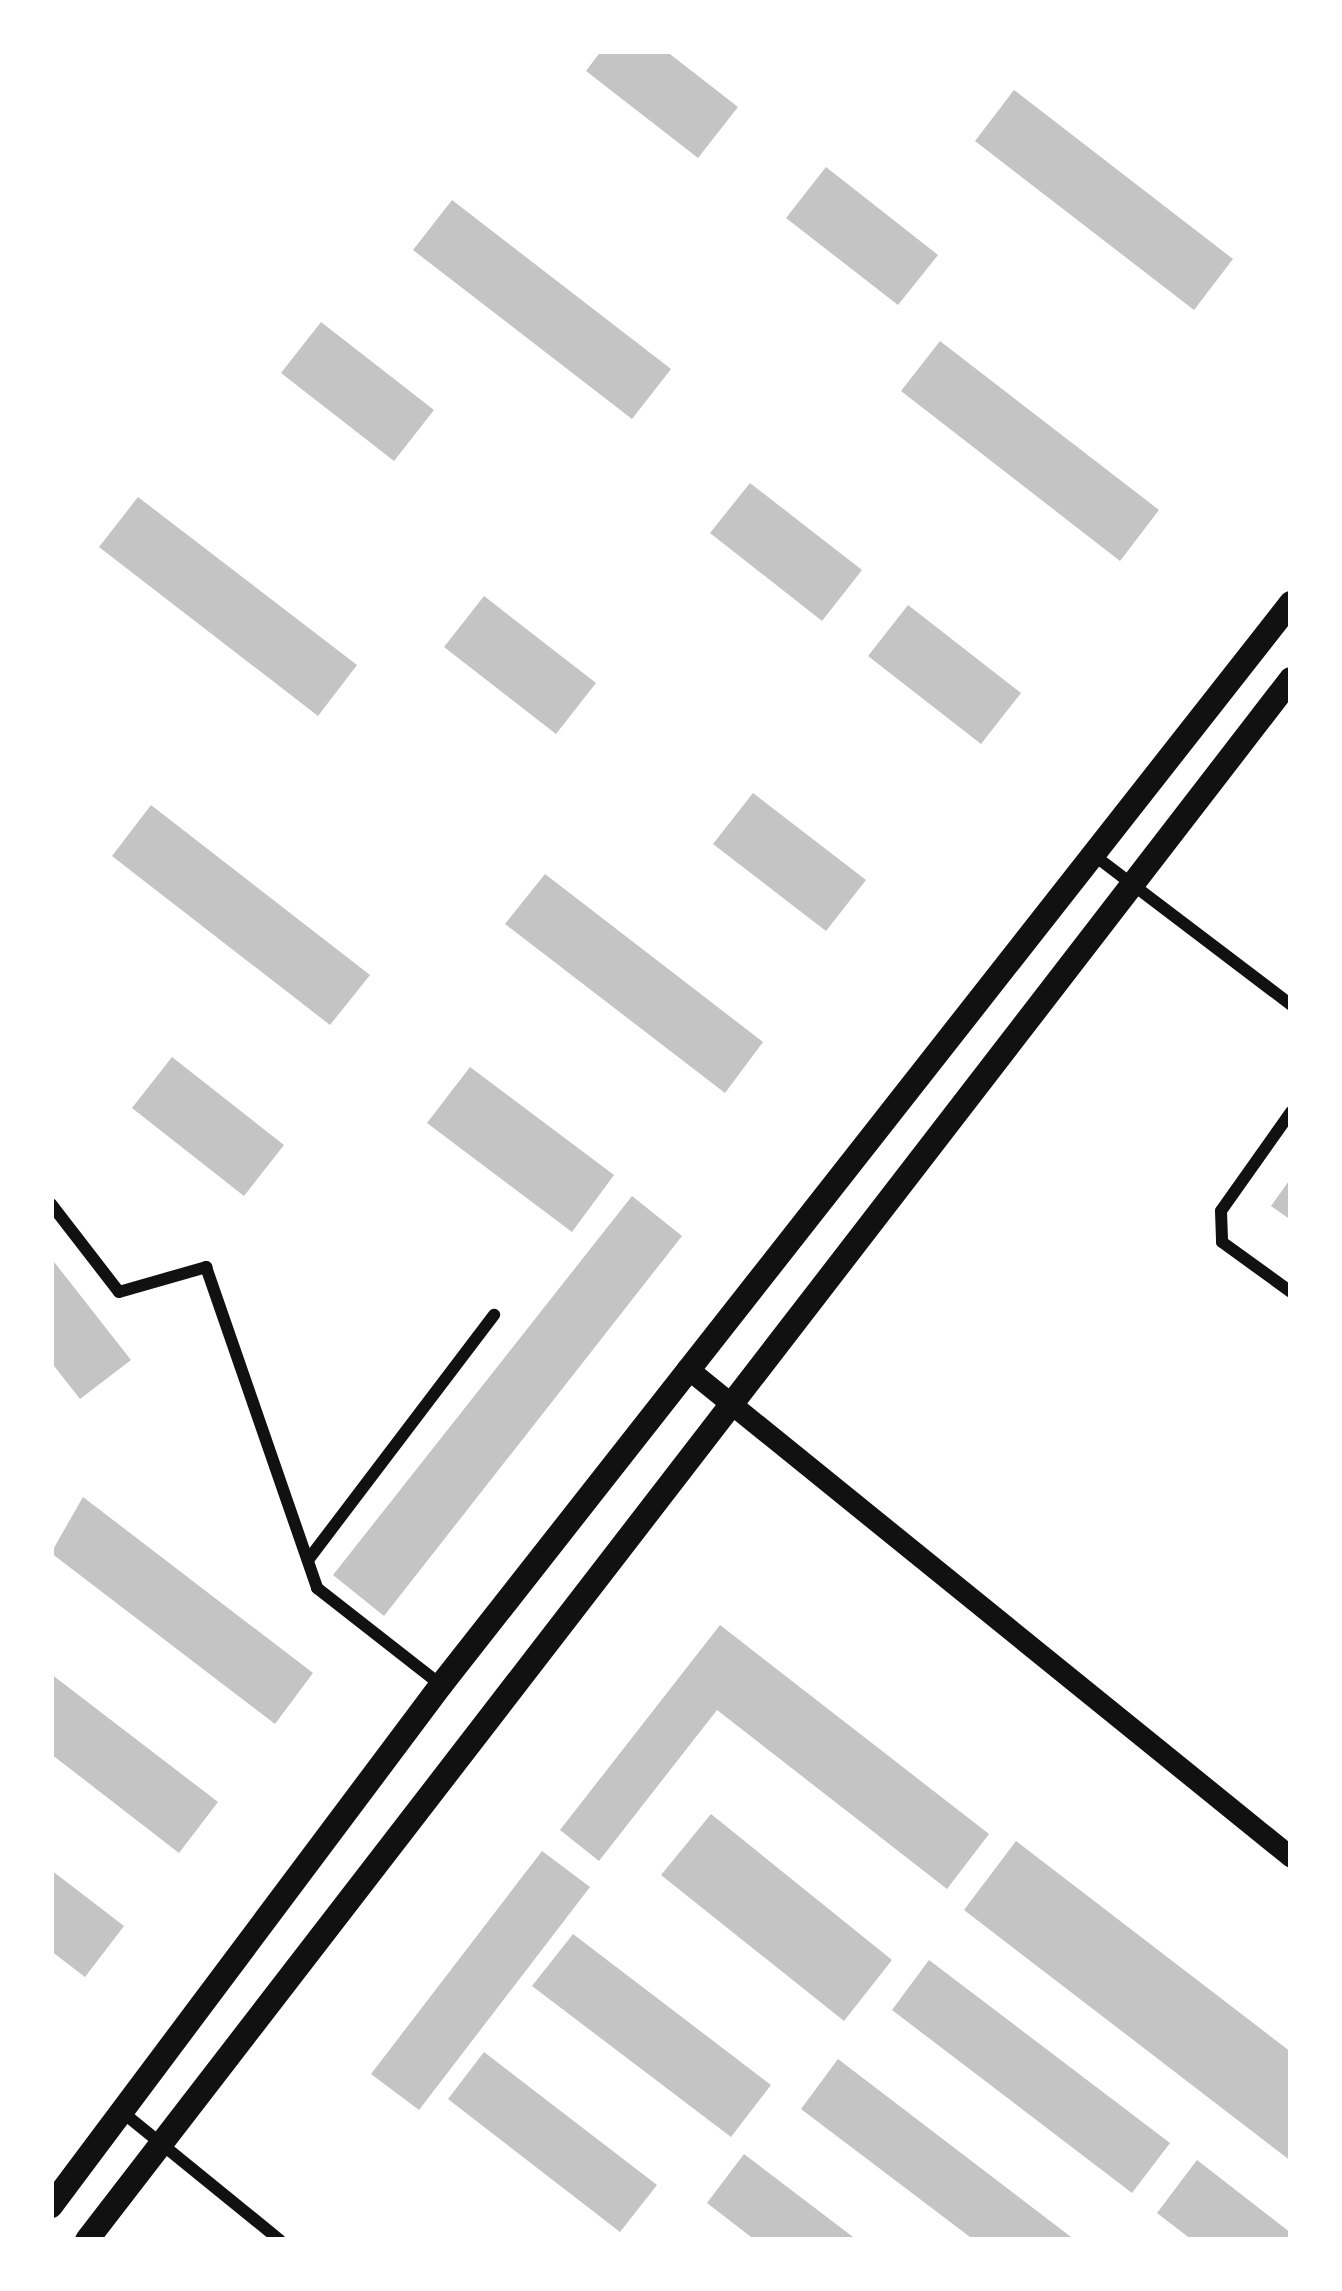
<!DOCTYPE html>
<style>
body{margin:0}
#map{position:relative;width:1342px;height:2291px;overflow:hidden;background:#fff;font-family:"PT Sans Narrow",sans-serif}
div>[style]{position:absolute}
.building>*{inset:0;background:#c4c4c4}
.minor>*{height:12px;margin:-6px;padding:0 6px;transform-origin:6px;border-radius:6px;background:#111}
.tertiary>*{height:21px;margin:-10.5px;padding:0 10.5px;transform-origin:10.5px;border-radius:10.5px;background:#111}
.secondary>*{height:24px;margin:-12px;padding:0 12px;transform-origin:12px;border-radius:12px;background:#111}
span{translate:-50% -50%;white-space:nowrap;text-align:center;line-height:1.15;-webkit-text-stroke:9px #fff;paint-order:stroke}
.frame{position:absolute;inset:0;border:54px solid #fff;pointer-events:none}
</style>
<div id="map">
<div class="building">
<div style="clip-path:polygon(601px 51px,666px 51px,738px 107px,698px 158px,586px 71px)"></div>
<div style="clip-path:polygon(1014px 90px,1233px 259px,1194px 310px,975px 141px)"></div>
<div style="clip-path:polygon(826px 167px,938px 255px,898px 305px,786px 218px)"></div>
<div style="clip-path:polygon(452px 200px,671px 369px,632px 419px,413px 250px)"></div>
<div style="clip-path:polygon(321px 322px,434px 410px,394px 461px,281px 373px)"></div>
<div style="clip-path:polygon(940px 341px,1159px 510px,1120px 561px,901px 391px)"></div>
<div style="clip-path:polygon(750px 483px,862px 570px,822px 621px,710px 533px)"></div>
<div style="clip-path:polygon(138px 497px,357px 665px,318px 716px,99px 547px)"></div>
<div style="clip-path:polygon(484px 596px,596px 683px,556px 734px,444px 647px)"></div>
<div style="clip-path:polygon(908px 605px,1021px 693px,981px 744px,868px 656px)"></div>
<div style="clip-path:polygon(753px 793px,866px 880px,826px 931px,713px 844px)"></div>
<div style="clip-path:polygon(151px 805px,370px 975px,330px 1025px,112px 856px)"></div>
<div style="clip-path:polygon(545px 874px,763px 1042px,725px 1093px,505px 924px)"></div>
<div style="clip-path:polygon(172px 1057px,284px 1145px,244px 1196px,132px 1108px)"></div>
<div style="clip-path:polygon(470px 1067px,614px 1175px,572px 1232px,427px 1123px)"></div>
<div style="clip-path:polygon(1291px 1178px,1291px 1220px,1271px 1206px)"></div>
<div style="clip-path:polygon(632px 1196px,682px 1236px,384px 1616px,333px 1575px)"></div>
<div style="clip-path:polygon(51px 1258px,131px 1360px,80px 1399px,51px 1362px)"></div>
<div style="clip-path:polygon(83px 1497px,313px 1673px,275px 1724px,51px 1553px)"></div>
<div style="clip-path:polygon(720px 1625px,989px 1834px,947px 1889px,717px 1710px,599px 1861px,560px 1830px)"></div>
<div style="clip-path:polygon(51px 1674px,218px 1802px,179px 1853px,51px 1754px)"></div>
<div style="clip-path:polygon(711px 1814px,892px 1960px,844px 2021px,661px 1875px)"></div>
<div style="clip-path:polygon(1016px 1841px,1291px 2052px,1291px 2161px,964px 1910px)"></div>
<div style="clip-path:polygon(542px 1851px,590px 1887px,419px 2110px,371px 2074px)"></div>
<div style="clip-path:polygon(51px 1870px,124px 1926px,85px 1977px,51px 1951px)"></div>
<div style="clip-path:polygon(573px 1934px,771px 2085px,731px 2137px,532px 1986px)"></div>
<div style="clip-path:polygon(929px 1960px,1170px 2143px,1132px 2193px,892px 2010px)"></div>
<div style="clip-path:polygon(484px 2052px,657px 2185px,620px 2232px,448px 2099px)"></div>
<div style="clip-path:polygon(838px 2059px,1075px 2240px,974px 2240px,801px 2109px)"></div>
<div style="clip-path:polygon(744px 2154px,857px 2240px,755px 2240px,707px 2203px)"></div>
<div style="clip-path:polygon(1197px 2160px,1291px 2233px,1291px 2240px,1192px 2240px,1157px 2213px)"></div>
</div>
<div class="minor">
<div style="left:1095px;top:856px;width:246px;rotate:37.2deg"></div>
<div style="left:1291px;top:1112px;width:121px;rotate:125.3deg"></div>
<div style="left:1221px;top:1211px;width:31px;rotate:88deg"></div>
<div style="left:1222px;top:1242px;width:85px;rotate:35.9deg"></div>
<div style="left:51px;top:1204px;width:111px;rotate:52.3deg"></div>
<div style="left:119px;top:1292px;width:91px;rotate:-16deg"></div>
<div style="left:206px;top:1267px;width:340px;rotate:70.9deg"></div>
<div style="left:317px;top:1588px;width:157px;rotate:38deg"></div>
<div style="left:308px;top:1560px;width:308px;rotate:-52.8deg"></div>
<div style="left:121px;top:2111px;width:205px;rotate:39.1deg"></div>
</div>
<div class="tertiary">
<div style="left:687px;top:1368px;width:777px;rotate:38.99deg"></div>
</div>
<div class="secondary">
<div style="left:51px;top:2206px;width:651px;rotate:-53.18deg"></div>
<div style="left:441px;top:1685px;width:1376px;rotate:-51.85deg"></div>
<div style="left:87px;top:2240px;width:1971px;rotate:-52.36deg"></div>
</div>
<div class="frame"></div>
</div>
